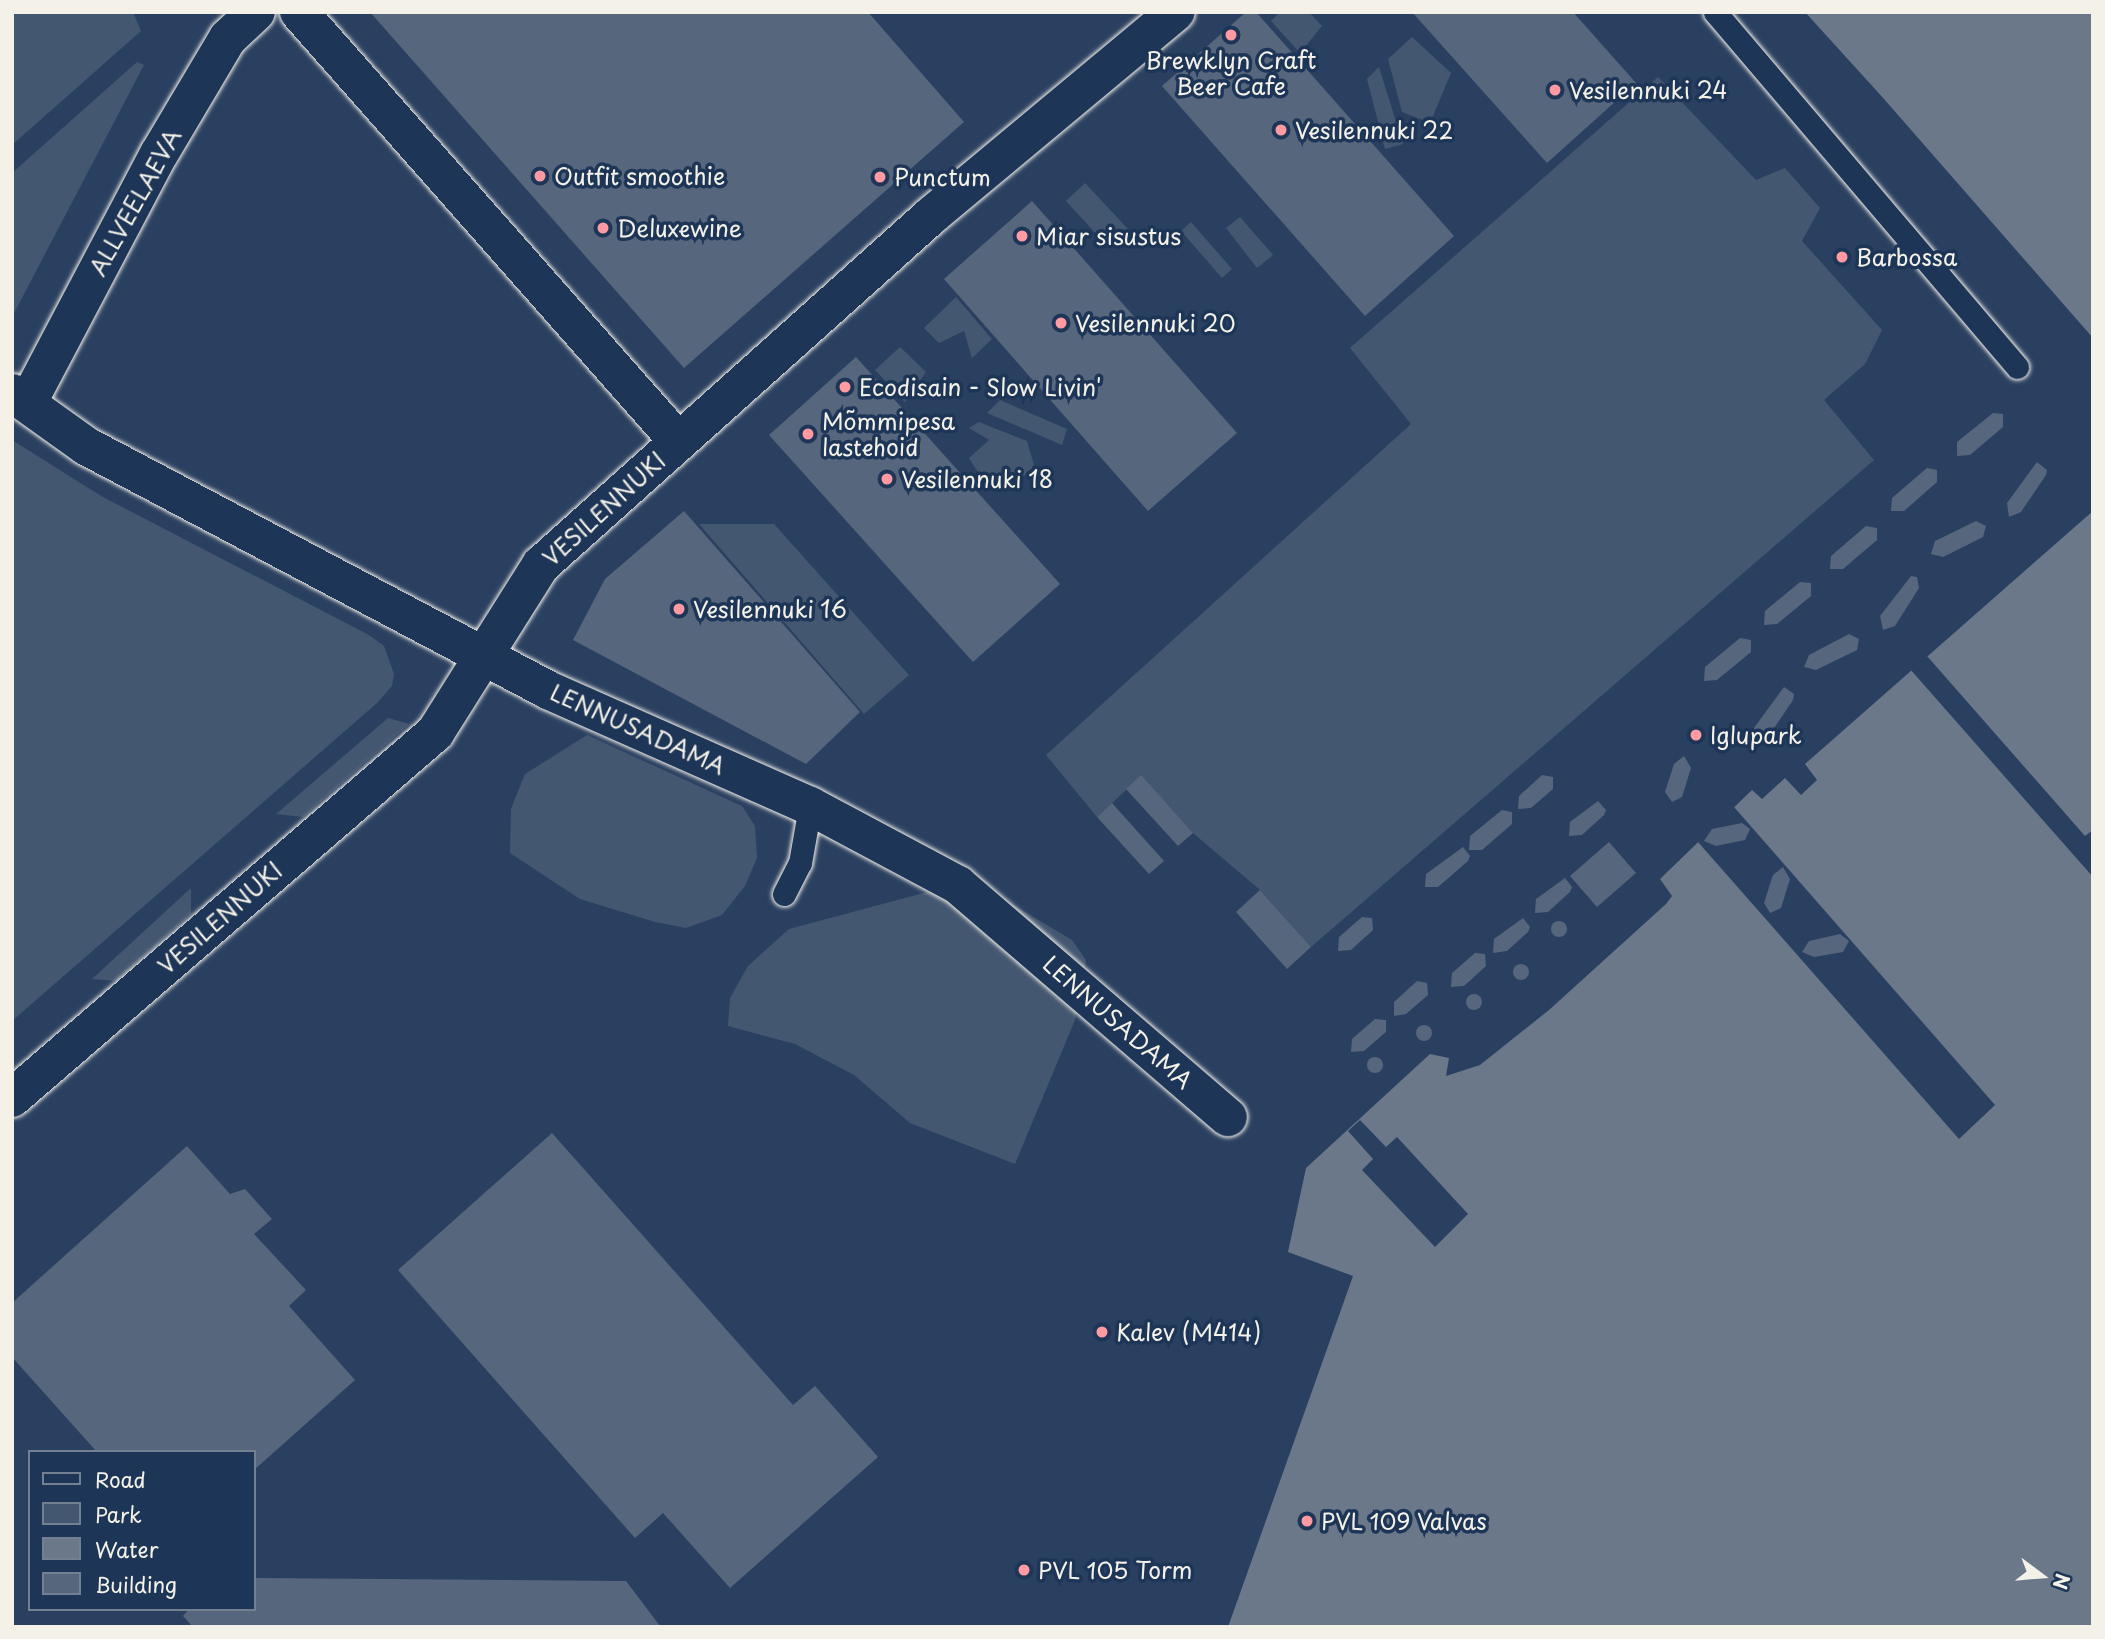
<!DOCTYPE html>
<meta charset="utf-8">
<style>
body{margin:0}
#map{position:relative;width:2105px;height:1639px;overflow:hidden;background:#2a4060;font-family:"Playpen Sans",sans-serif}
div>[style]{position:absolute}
.green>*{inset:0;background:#445771}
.water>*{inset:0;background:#6a788a}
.pier>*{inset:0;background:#2a4060}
.building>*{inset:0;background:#56677d}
.round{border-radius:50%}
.roads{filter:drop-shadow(0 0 2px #f4f1e8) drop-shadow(0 0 2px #f4f1e8)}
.lane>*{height:23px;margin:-11.5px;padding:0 11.5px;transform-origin:11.5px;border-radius:11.5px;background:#1d3557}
.street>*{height:38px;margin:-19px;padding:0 19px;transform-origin:19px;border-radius:19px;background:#1d3557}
.dots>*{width:19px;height:19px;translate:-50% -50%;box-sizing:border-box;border:4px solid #1d3557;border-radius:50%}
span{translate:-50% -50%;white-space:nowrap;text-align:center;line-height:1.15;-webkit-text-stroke:7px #1d3557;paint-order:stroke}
.poi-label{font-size:23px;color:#f4f1e8}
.left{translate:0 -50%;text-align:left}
.street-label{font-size:23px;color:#f4f1e8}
.frame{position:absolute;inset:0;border:14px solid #f4f1e8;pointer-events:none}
.legend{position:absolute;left:28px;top:1450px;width:228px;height:161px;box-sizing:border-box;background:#1d3557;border:2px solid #738091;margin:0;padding:9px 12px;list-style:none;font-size:21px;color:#f4f1e8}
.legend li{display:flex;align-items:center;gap:14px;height:35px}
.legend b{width:35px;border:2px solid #738091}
.north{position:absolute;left:2007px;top:1541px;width:70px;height:70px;-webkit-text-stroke:5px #1d3557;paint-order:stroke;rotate:106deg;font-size:19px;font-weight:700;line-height:28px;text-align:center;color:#f4f1e8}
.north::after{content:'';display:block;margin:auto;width:24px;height:32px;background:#f4f1e8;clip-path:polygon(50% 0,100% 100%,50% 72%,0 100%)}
</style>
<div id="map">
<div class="green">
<div style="clip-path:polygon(12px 12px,133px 12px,141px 31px,12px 145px)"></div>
<div style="clip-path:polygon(1280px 12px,1309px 12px,1322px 26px,1300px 53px,1271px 21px)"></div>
<div style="clip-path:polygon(1412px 37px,1451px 73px,1430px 123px,1402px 112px,1388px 59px)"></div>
<div style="clip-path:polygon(137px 62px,144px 65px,12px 317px,12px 173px)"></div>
<div style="clip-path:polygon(1379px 67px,1403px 144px,1385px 149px,1367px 79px)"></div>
<div style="clip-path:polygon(1658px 77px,1756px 180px,1785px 168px,1820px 208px,1802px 241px,1882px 330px,1865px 364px,1824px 400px,1874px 460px,1311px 947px,1260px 890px,1193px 833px,1141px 776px,1097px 817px,1046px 755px,1411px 424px,1350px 348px)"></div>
<div style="clip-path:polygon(1085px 183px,1129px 230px,1109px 248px,1066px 201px)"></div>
<div style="clip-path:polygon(1240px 217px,1273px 255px,1257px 268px,1226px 228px)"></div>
<div style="clip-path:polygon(1191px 222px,1232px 269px,1222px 278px,1181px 231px)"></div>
<div style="clip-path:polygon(956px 297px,992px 339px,972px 358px,964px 331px,939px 343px,924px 328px)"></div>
<div style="clip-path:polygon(900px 347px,926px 372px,905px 402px,875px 370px)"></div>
<div style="clip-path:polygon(1000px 400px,1067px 429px,1062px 445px,987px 413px)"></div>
<div style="clip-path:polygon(979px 422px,1027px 441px,1036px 472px,987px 486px,969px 458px,989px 440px,969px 428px)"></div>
<div style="clip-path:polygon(12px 440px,101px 496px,369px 635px,384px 646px,394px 674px,392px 686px,377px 703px,12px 1021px)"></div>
<div style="clip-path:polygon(699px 524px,774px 524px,909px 675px,864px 714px)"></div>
<div style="clip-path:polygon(388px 718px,409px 724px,303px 817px,276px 814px)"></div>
<div style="clip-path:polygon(587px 735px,742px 806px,755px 826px,757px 858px,745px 886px,722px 915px,686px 928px,655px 922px,580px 899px,510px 853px,511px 809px,525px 774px)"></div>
<div style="clip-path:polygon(191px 888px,191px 914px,116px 981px,92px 979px)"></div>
<div style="clip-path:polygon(985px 888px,1072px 940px,1086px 960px,1075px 1020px,1015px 1164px,910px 1123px,854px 1075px,795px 1044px,728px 1026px,730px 998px,748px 966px,789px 929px,931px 891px)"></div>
</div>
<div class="water">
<div style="clip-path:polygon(1805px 12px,2093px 12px,2093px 338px,1884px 99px)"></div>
<div style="clip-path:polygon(2093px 511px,2093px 1627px,1228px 1627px,1353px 1276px,1288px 1252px,1306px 1168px,1430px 1054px,1449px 1058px,1446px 1076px,1480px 1065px,1549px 1010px,1666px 904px,1672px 896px,1660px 879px,1752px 790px,1762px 799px,1785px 778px,1801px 795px,1817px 780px,1805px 764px)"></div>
</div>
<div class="pier">
<div style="clip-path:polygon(1927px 656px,2085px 836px,2093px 830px,2093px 877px,1910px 669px)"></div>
<div style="clip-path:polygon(1734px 807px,1995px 1105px,1959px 1139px,1698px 842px)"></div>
<div style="clip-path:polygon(1360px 1120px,1386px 1147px,1397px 1137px,1468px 1214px,1435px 1247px,1362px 1170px,1373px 1159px,1348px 1131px)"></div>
</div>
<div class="building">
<div style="clip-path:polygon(370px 12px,868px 12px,964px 122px,684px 368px)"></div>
<div style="clip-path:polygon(1246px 12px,1256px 12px,1454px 236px,1365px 316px,1162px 86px)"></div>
<div style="clip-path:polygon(1412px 12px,1573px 12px,1636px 83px,1547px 163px)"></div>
<div style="clip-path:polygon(1032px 201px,1237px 433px,1148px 511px,944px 279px)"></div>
<div style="clip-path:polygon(856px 357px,1060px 584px,973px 662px,769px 435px)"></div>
<div style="clip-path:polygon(1993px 413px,2003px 414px,2003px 427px,1970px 455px,1957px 456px,1957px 442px)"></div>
<div style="clip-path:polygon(2037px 462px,2047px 470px,2046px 475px,2021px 512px,2009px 517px,2007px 503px)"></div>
<div style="clip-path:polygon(1927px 468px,1937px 470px,1937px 482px,1904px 511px,1891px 511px,1892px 498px)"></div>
<div style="clip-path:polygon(684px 511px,860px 712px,806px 764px,573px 640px,605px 579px)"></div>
<div style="clip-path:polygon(1976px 521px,1986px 526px,1983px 537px,1943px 557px,1931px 554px,1935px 541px)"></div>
<div style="clip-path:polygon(1866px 526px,1877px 528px,1877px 540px,1843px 569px,1830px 569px,1831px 556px)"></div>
<div style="clip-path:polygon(1911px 576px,1917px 577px,1919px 588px,1895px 626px,1883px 630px,1880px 616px)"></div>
<div style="clip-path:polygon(1800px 582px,1811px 583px,1811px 596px,1777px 624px,1764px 625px,1765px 611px)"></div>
<div style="clip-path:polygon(1849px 634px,1859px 639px,1857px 650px,1816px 670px,1804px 667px,1809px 655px)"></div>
<div style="clip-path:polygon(1740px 638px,1751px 640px,1751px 652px,1717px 680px,1704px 681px,1705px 667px)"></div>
<div style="clip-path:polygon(1784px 687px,1794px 694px,1793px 700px,1768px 737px,1757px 741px,1754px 728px)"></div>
<div style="clip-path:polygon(1684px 756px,1691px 768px,1682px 797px,1672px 802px,1665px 792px,1674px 764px)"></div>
<div style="clip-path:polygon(1141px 775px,1193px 833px,1178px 846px,1126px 789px)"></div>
<div style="clip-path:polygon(1542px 775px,1553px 777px,1553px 789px,1531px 808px,1518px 809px,1519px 796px)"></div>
<div style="clip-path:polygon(1598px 801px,1606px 810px,1604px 815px,1582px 835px,1569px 836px,1570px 822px)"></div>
<div style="clip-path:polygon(1112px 803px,1164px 861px,1149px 874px,1097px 817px)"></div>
<div style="clip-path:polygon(1502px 810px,1512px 812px,1512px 824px,1482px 850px,1469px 850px,1470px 836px)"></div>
<div style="clip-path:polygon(1742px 823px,1750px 829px,1745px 840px,1716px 846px,1704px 841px,1712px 829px)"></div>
<div style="clip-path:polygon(1609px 842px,1636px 873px,1597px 907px,1570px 876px)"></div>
<div style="clip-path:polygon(1463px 847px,1470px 856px,1468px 861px,1438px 887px,1425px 887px,1426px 874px)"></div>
<div style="clip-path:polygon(1783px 867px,1790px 879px,1781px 908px,1770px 913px,1764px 903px,1773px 875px)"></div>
<div style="clip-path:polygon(1565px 878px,1572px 887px,1570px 892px,1548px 912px,1535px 913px,1536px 899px)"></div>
<div style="clip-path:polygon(1260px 890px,1311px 947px,1287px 969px,1236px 912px)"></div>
<div style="clip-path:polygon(1362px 917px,1372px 918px,1373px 930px,1351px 950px,1338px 951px,1339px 937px)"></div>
<div style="clip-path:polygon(1523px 918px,1530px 927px,1528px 932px,1507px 951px,1493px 953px,1494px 939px)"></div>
<div class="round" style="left:1551px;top:921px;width:16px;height:16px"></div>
<div style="clip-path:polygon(1840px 934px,1849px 941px,1843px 952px,1814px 957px,1802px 952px,1809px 941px)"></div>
<div style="clip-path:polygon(1475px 953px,1485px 954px,1486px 966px,1464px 986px,1451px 987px,1452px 973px)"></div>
<div class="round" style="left:1513px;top:964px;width:16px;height:16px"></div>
<div style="clip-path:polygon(1417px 981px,1427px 983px,1428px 995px,1406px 1014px,1394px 1016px,1394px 1002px)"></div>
<div class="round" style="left:1466px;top:994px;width:16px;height:16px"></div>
<div style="clip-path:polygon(1375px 1019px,1386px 1020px,1386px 1032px,1364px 1051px,1351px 1052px,1352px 1039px)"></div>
<div class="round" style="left:1416px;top:1025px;width:16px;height:16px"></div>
<div class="round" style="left:1367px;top:1057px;width:16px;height:16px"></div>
<div style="clip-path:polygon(552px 1133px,793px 1405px,815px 1386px,878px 1457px,730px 1588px,663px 1513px,635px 1538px,398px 1270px)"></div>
<div style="clip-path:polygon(187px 1146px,230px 1194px,245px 1189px,272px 1219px,254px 1234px,306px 1290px,289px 1306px,355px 1380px,254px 1470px,254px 1452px,97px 1452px,12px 1357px,12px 1303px)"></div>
<div style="clip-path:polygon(254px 1578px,626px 1581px,660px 1626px,193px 1627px,183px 1616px,189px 1609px,254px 1609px)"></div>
</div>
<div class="roads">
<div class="lane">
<div style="left:1715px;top:12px;width:466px;rotate:49.6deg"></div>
<div style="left:784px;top:894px;width:35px;rotate:-63deg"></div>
<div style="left:800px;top:863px;width:58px;rotate:-80deg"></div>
</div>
<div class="street">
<div style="left:299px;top:12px;width:572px;rotate:48.54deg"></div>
<div style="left:12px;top:393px;width:91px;rotate:35.6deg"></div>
<div style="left:86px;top:446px;width:522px;rotate:27.84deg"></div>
<div style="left:548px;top:690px;width:287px;rotate:23.9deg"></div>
<div style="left:810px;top:806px;width:168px;rotate:28.1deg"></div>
<div style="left:958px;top:885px;width:356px;rotate:40.7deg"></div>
<div style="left:28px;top:402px;width:280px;rotate:-62.2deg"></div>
<div style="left:159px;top:154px;width:135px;rotate:-59.3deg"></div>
<div style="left:228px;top:38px;width:38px;rotate:-43deg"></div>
<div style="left:12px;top:1098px;width:559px;rotate:-40.79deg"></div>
<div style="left:435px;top:733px;width:199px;rotate:-57.8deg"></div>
<div style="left:541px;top:565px;width:525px;rotate:-41.83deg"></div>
<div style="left:932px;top:215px;width:317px;rotate:-39.8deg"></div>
</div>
</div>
<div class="dots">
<div style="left:1231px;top:35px;background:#ff9aa2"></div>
<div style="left:1555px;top:90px;background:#ff9aa2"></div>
<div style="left:1281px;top:130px;background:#ff9aa2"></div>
<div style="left:540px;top:176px;background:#ff9aa2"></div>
<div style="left:880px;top:177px;background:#ff9aa2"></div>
<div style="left:603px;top:228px;background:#ff9aa2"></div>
<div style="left:1022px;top:236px;background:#ff9aa2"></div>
<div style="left:1842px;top:257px;background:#ff9aa2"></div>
<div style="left:1061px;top:323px;background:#ff9aa2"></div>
<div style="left:845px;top:387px;background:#ff9aa2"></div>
<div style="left:808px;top:434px;background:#ff9aa2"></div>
<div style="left:887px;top:479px;background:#ff9aa2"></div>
<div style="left:679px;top:609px;background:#ff9aa2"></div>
<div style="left:1696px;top:735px;background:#ff9aa2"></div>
<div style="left:1102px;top:1332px;background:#ff9aa2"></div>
<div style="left:1307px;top:1521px;background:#ff9aa2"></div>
<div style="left:1024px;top:1570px;background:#ff9aa2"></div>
</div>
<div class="poi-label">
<span style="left:1231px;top:73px">Brewklyn Craft<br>Beer Cafe</span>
<span class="left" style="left:1569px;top:90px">Vesilennuki 24</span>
<span class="left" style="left:1295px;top:130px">Vesilennuki 22</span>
<span class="left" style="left:554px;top:176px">Outfit smoothie</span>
<span class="left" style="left:894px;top:177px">Punctum</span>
<span class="left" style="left:617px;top:228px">Deluxewine</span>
<span class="left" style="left:1036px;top:236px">Miar sisustus</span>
<span class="left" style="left:1856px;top:257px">Barbossa</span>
<span class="left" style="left:1075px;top:323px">Vesilennuki 20</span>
<span class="left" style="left:859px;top:387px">Ecodisain - Slow Livin'</span>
<span class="left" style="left:822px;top:434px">Mõmmipesa<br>lastehoid</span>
<span class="left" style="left:901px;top:479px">Vesilennuki 18</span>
<span class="left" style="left:693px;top:609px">Vesilennuki 16</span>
<span class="left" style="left:1710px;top:735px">Iglupark</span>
<span class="left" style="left:1116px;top:1332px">Kalev (M414)</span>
<span class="left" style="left:1321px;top:1521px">PVL 109 Valvas</span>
<span class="left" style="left:1038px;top:1570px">PVL 105 Torm</span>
</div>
<div class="street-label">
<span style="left:135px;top:202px;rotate:-61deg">ALLVEELAEVA</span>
<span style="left:604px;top:509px;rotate:-42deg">VESILENNUKI</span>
<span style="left:638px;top:729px;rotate:24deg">LENNUSADAMA</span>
<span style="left:220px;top:918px;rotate:-41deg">VESILENNUKI</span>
<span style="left:1118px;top:1022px;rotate:41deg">LENNUSADAMA</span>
</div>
<div class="frame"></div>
<ul class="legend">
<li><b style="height:9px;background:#1d3557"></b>Road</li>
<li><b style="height:19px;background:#445771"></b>Park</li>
<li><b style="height:19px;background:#6a788a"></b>Water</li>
<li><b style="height:19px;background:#56677d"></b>Building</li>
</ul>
<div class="north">N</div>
</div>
